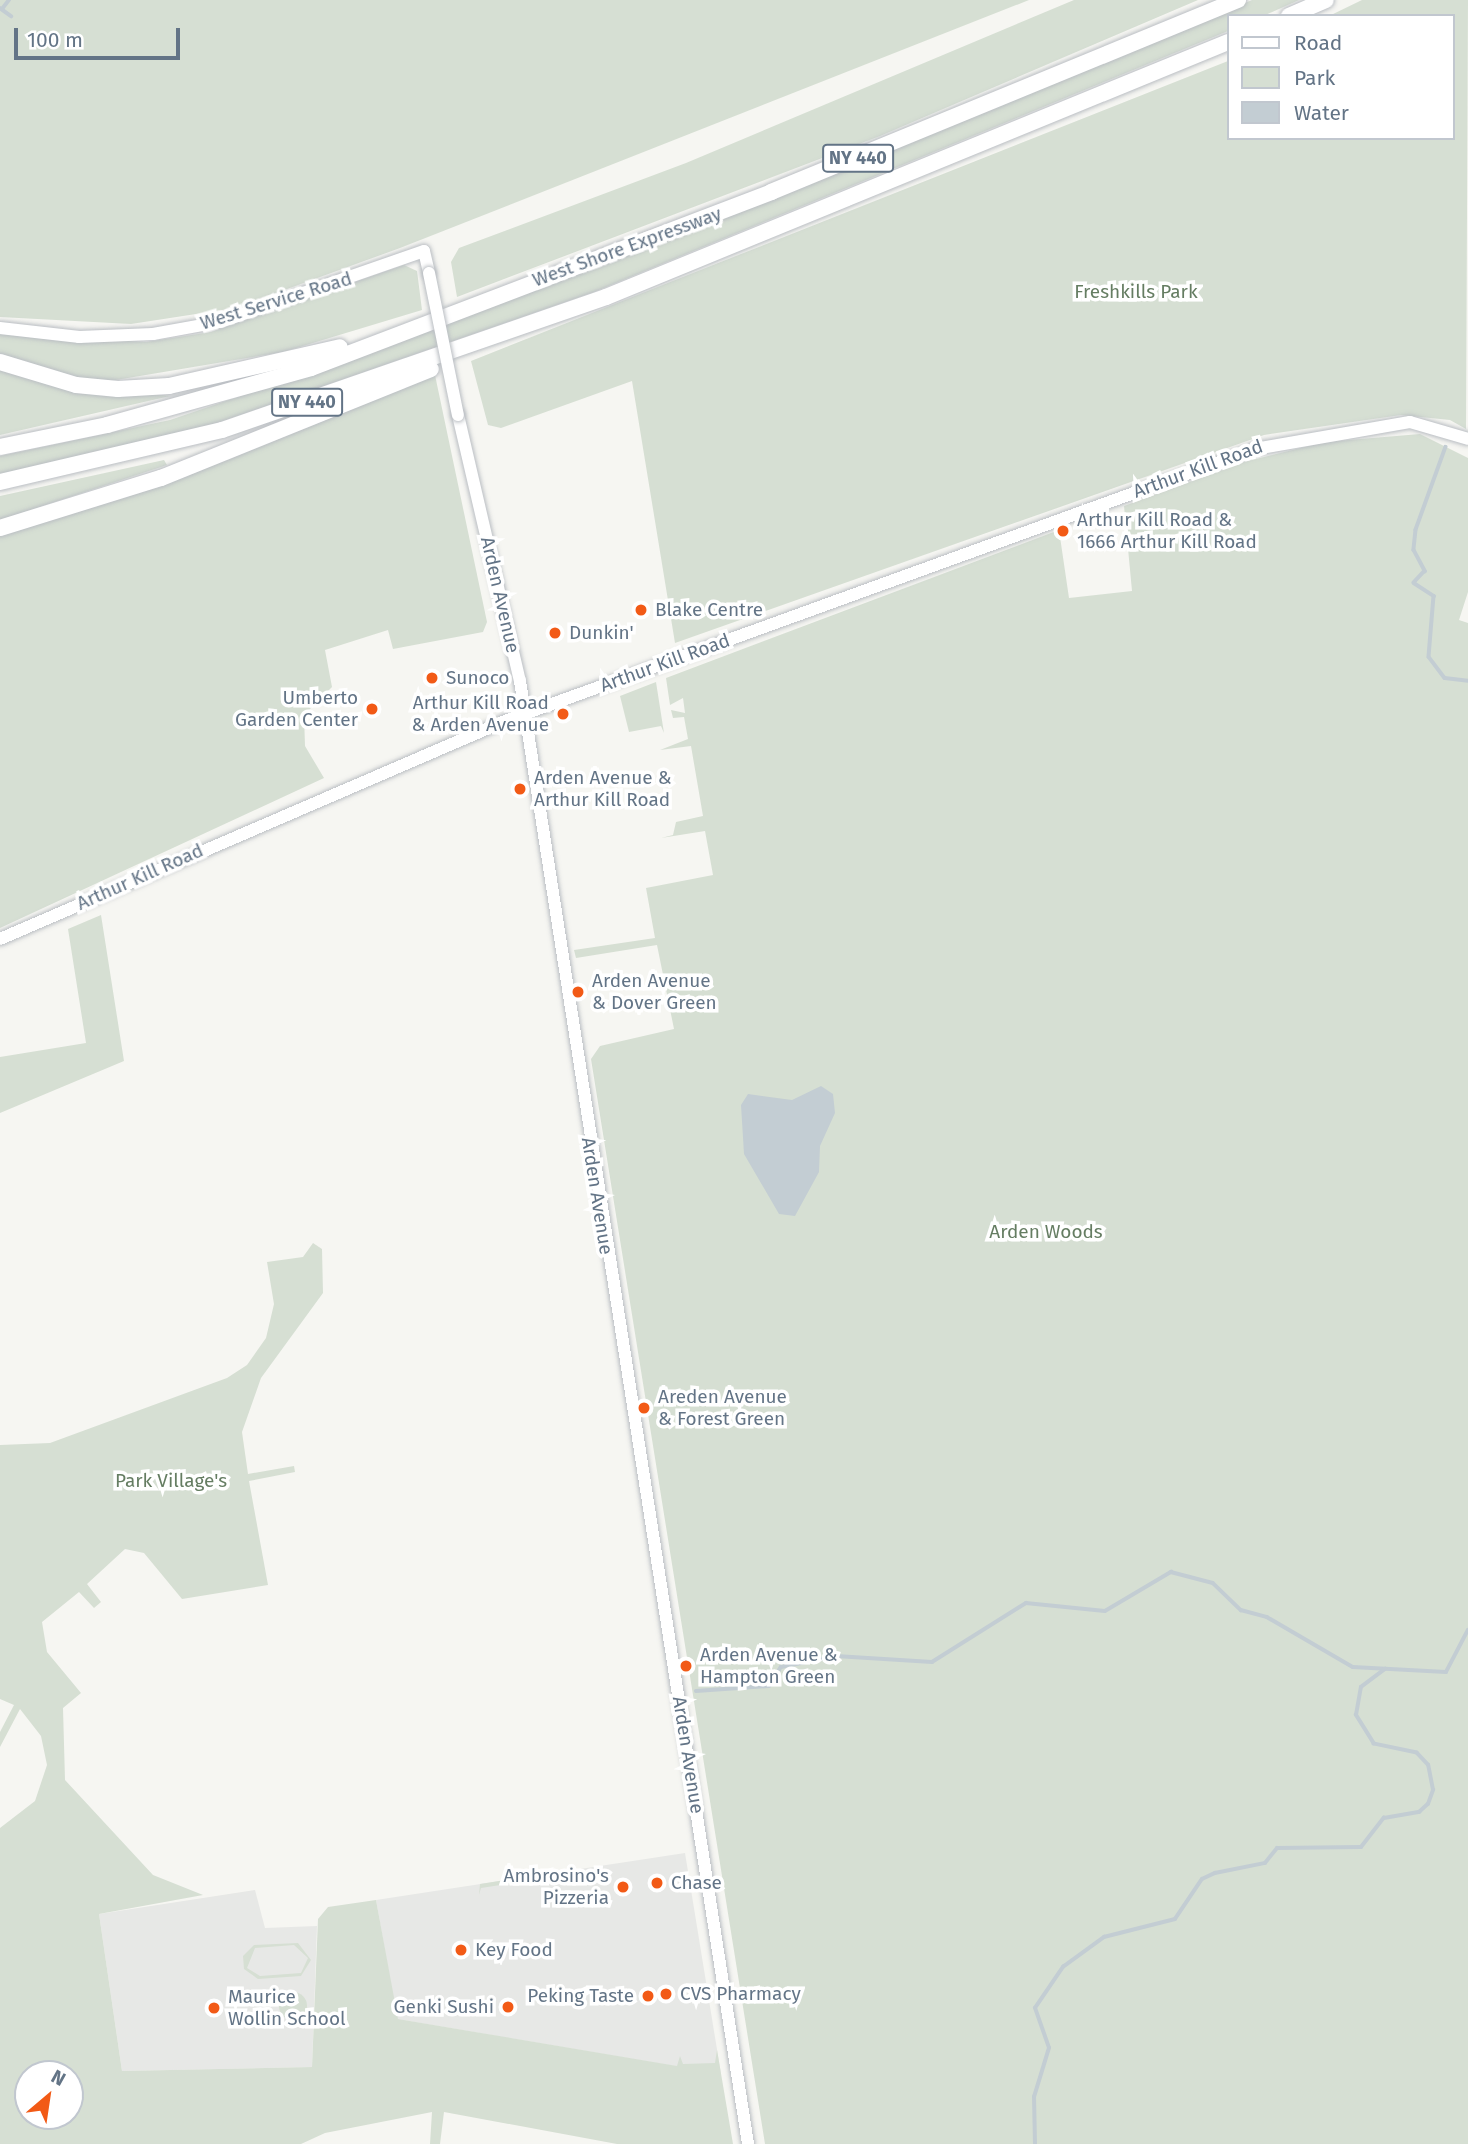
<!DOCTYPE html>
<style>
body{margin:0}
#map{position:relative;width:1468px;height:2144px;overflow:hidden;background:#f6f6f2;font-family:"Fira Sans",sans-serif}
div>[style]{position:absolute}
.built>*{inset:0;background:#e7e8e6}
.green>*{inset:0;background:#d6dfd3}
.round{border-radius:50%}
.water>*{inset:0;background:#c3cdd3}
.stream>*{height:3.5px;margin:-1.75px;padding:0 1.75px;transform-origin:1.75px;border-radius:1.75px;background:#c3cdd3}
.roads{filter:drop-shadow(0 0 2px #babec3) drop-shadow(0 0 2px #babec3)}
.secondary>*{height:12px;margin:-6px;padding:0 6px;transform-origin:6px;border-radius:6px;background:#fff}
.highway>*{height:16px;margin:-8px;padding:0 8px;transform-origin:8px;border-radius:8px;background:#fff}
.bridges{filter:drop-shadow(0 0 2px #babec3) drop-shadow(0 0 2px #babec3)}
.secondary-bridge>*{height:12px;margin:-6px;padding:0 6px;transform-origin:6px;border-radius:6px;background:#fff}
.dots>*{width:19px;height:19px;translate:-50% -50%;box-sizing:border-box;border:4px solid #fff;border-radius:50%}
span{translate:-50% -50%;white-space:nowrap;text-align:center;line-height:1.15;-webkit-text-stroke:7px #fff;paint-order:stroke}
.shield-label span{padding:2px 5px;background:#fff;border:2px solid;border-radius:5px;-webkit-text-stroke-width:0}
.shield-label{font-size:18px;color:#637486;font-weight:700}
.street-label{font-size:19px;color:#637486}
.park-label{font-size:19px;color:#657d62}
.poi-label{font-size:19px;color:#637486}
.left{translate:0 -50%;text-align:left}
.right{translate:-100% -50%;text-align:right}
.legend{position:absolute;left:1227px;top:14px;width:228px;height:126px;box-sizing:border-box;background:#fff;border:2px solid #c1c7cf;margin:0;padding:9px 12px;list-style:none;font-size:21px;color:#637486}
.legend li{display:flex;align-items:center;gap:14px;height:35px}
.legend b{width:35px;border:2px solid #c1c7cf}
.north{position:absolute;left:14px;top:2060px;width:70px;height:70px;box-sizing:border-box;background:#fff;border:2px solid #c1c7cf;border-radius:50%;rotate:29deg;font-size:19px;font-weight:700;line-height:28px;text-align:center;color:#637486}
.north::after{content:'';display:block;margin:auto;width:24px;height:32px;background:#f25a16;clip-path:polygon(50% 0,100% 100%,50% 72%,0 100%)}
.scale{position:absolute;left:14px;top:28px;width:166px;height:32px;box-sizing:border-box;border:4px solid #637486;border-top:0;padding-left:9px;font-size:21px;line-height:24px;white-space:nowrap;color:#637486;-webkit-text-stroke:5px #fff;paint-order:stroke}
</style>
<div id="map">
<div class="built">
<div style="clip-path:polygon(685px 1853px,721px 2074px,397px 2019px,376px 1900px)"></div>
<div style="clip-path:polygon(255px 1890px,265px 1928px,317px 1926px,312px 2067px,122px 2071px,99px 1914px)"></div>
</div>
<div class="green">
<div style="clip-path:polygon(0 0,1029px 0,400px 248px,235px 308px,131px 324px,0 317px)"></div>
<div style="clip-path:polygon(1074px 0,1198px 0,880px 136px,457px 297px,451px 262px,459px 248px,686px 163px)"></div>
<div style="clip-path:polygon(1252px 0,1299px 0,1263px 16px,1228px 16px,1228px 31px,594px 292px,171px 439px,0 475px,0 456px,170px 420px,375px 350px,965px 120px)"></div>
<div style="clip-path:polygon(1362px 0,1468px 0,1466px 429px,1450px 420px,1401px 415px,1264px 435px,675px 643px,632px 381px,501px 428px,488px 425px,471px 361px,1228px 61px,1228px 138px,1452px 138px,1452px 16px,1329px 16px)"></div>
<div style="clip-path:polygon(404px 265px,417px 271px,422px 310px,283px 352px,98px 383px,0 356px,0 334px,146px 342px,211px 332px)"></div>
<div style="clip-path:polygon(0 365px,41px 381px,170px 396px,0 435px)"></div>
<div style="clip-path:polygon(435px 375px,487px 622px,483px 632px,393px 649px,388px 630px,325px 650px,332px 687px,304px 715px,305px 746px,324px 778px,0 928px,0 532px,230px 459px)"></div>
<div style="clip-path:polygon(1420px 434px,1468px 458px,1468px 592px,1459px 620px,1468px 623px,1468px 2144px,765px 2144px,591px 1059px,600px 1046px,674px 1029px,657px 945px,576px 958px,574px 950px,655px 938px,646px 888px,713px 875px,705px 831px,661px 838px,673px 835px,676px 822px,703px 816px,691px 746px,660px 750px,688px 739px,684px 717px,673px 718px,671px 710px,685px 713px,683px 698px,670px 705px,666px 678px,1059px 530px,1069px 598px,1132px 591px,1124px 506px,1244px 462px,1325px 442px)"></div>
<div style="clip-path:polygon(164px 460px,167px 465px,0 520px,0 496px)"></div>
<div style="clip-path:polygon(656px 682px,664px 733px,661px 726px,629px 732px,620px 696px)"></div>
<div style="clip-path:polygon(101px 915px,124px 1061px,0 1113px,0 1057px,86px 1043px,68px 929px)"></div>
<div style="clip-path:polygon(evenodd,313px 1243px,322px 1249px,323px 1293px,261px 1378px,242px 1432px,248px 1474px,294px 1466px,295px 1472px,249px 1481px,268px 1585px,182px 1599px,144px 1553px,125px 1549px,87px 1584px,101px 1602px,94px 1608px,79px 1592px,42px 1622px,47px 1652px,81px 1693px,63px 1708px,65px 1780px,153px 1875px,203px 1895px,99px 1914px,122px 2071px,312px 2067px,318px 1919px,328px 1907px,376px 1900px,398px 2019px,677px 2066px,680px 2056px,683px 2064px,715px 2063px,717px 2050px,733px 2144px,617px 2144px,444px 2112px,440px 2144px,430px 2144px,432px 2112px,325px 2133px,301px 2144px,0 2144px,0 1828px,35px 1801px,47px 1765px,41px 1736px,20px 1709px,0 1747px,0 1732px,14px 1705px,0 1699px,0 1445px,50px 1443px,227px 1378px,247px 1365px,266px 1338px,274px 1304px,267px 1262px,303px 1257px,313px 1243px,28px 2074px,70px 2074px,70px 2116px,28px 2116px,28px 2074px)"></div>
<div style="clip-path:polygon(577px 1869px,579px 1880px,576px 1873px,481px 1888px,479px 1895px,480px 1884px)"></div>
<div style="clip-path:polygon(evenodd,298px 1943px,311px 1960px,301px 1976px,258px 1979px,244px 1969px,243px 1956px,254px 1945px,298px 1943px,294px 1945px,308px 1958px,301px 1973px,260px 1976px,247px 1968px,255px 1948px,294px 1945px)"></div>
<div class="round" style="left:279px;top:1992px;width:28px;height:28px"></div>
</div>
<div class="water">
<div style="clip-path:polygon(821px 1086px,833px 1094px,835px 1113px,820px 1146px,819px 1172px,795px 1216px,779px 1214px,744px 1154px,741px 1105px,748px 1094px,792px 1100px)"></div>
</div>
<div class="stream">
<div style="left:0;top:8px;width:14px;rotate:36deg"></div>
<div style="left:2px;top:9px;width:11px;rotate:-52deg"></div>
<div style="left:1446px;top:447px;width:88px;rotate:109.9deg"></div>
<div style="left:1416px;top:530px;width:20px;rotate:96deg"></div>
<div style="left:1414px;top:550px;width:24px;rotate:62deg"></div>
<div style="left:1425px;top:571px;width:16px;rotate:133deg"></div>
<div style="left:1414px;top:583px;width:24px;rotate:33deg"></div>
<div style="left:1434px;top:596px;width:61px;rotate:94.7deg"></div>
<div style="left:1429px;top:657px;width:26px;rotate:53deg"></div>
<div style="left:1445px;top:678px;width:23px;rotate:7deg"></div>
<div style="left:696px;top:1691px;width:73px;rotate:-3.9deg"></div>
<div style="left:769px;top:1686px;width:22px;rotate:-58deg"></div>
<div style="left:781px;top:1667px;width:56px;rotate:-11.3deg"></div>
<div style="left:836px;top:1656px;width:96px;rotate:3.6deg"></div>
<div style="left:932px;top:1662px;width:111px;rotate:-32.1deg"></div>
<div style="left:1026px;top:1603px;width:79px;rotate:5.8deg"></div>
<div style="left:1105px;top:1611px;width:77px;rotate:-30.6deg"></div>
<div style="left:1171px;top:1572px;width:43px;rotate:14.7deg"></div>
<div style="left:1213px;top:1583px;width:39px;rotate:44deg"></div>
<div style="left:1241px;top:1610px;width:27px;rotate:15deg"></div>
<div style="left:1267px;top:1617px;width:99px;rotate:30.2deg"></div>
<div style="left:1353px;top:1667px;width:93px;rotate:3.1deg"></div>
<div style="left:1446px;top:1672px;width:47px;rotate:-62.4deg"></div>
<div style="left:1035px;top:2144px;width:47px;rotate:-91.2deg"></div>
<div style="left:1034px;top:2097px;width:51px;rotate:-73deg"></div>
<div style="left:1049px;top:2048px;width:42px;rotate:-109.3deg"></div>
<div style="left:1035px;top:2008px;width:50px;rotate:-55.7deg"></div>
<div style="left:1063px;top:1967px;width:51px;rotate:-36.2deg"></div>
<div style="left:1104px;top:1937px;width:73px;rotate:-14.2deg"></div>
<div style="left:1175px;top:1919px;width:48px;rotate:-56deg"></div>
<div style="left:1202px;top:1879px;width:14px;rotate:-25deg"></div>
<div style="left:1215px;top:1873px;width:51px;rotate:-11.3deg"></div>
<div style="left:1265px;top:1863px;width:19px;rotate:-51deg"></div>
<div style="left:1277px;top:1848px;width:84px;rotate:-0.7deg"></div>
<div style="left:1361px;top:1847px;width:37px;rotate:-52deg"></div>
<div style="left:1384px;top:1818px;width:36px;rotate:-10deg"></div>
<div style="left:1419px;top:1812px;width:12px;rotate:-42deg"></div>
<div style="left:1428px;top:1804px;width:15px;rotate:-70deg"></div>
<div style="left:1433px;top:1790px;width:25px;rotate:-101deg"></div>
<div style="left:1428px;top:1765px;width:16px;rotate:-133deg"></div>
<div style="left:1417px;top:1753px;width:44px;rotate:-168.2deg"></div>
<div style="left:1374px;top:1744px;width:34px;rotate:-122deg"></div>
<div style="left:1356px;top:1715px;width:28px;rotate:-80deg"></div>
<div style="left:1361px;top:1687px;width:30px;rotate:-37deg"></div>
</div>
<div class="roads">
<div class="secondary">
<div style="left:0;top:328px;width:80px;rotate:6.5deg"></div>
<div style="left:79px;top:337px;width:74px;rotate:-2.3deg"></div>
<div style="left:153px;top:334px;width:68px;rotate:-10.2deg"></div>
<div style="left:220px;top:322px;width:216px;rotate:-19.2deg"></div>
<div style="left:424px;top:251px;width:23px;rotate:77deg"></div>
<div style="left:458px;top:415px;width:273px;rotate:76.9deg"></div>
<div style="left:520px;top:681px;width:1481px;rotate:81.14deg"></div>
<div style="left:0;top:939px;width:550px;rotate:-23.35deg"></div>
<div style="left:505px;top:721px;width:798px;rotate:-19.93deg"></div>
<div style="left:1255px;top:449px;width:157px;rotate:-9.9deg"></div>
<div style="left:1410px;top:422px;width:60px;rotate:16.3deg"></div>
</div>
<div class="highway">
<div style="left:1289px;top:16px;width:40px;rotate:-23.4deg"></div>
<div style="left:0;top:362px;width:79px;rotate:16.8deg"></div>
<div style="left:76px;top:385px;width:42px;rotate:5.4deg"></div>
<div style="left:118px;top:389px;width:51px;rotate:-3.4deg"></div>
<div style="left:169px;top:386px;width:175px;rotate:-12.8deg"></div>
<div style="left:0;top:447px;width:109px;rotate:-11.6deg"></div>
<div style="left:107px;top:425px;width:212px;rotate:-15.6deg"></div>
<div style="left:311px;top:368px;width:493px;rotate:-20.9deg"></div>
<div style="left:771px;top:192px;width:505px;rotate:-22.35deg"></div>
<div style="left:0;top:482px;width:228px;rotate:-13.2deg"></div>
<div style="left:222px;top:430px;width:406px;rotate:-19.1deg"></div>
<div style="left:606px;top:297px;width:672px;rotate:-22.29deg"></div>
<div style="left:0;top:528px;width:169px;rotate:-17.3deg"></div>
<div style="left:161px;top:478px;width:291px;rotate:-22deg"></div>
</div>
</div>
<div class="bridges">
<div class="secondary-bridge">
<div style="left:429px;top:273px;width:145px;rotate:78.5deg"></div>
</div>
</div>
<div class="dots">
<div style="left:1063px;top:531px;background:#f25a16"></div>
<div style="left:641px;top:610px;background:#f25a16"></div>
<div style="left:555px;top:633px;background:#f25a16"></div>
<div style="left:432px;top:678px;background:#f25a16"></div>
<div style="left:372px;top:709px;background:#f25a16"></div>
<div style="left:563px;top:714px;background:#f25a16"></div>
<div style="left:520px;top:789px;background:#f25a16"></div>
<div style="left:578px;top:992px;background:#f25a16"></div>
<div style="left:644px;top:1408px;background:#f25a16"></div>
<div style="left:686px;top:1666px;background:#f25a16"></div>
<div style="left:657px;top:1883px;background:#f25a16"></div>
<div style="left:623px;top:1887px;background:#f25a16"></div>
<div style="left:461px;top:1950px;background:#f25a16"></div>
<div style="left:666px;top:1994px;background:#f25a16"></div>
<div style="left:648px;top:1996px;background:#f25a16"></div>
<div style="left:508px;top:2007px;background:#f25a16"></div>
<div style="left:214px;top:2008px;background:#f25a16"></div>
</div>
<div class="shield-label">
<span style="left:858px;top:158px">NY 440</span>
<span style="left:307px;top:402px">NY 440</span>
</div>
<div class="street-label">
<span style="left:627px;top:247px;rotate:-20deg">West Shore Expressway</span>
<span style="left:276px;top:301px;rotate:-17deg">West Service Road</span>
<span style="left:1198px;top:469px;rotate:-20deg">Arthur Kill Road</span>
<span style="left:500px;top:595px;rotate:77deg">Arden Avenue</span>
<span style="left:665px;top:663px;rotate:-20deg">Arthur Kill Road</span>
<span style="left:140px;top:877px;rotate:-24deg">Arthur Kill Road</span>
<span style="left:597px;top:1196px;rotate:81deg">Arden Avenue</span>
<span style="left:688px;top:1755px;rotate:81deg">Arden Avenue</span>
</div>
<div class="park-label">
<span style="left:1136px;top:292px">Freshkills Park</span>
<span style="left:1046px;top:1232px">Arden Woods</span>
<span style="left:171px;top:1481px">Park Village's</span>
</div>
<div class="poi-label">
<span class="left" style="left:1077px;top:531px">Arthur Kill Road &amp;<br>1666 Arthur Kill Road</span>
<span class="left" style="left:655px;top:610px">Blake Centre</span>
<span class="left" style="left:569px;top:633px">Dunkin'</span>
<span class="left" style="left:446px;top:678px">Sunoco</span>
<span class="right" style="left:358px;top:709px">Umberto<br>Garden Center</span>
<span class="right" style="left:549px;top:714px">Arthur Kill Road<br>&amp; Arden Avenue</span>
<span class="left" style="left:534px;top:789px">Arden Avenue &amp;<br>Arthur Kill Road</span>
<span class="left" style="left:592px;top:992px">Arden Avenue<br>&amp; Dover Green</span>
<span class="left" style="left:658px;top:1408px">Areden Avenue<br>&amp; Forest Green</span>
<span class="left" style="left:700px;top:1666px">Arden Avenue &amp;<br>Hampton Green</span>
<span class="right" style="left:609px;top:1887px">Ambrosino's<br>Pizzeria</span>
<span class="left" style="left:671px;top:1883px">Chase</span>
<span class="left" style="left:475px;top:1950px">Key Food</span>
<span class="left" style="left:680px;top:1994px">CVS Pharmacy</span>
<span class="right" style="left:634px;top:1996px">Peking Taste</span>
<span class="left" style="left:228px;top:2008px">Maurice<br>Wollin School</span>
<span class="right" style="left:494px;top:2007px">Genki Sushi</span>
</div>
<ul class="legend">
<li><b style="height:9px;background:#fff"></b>Road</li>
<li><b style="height:19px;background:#d6dfd3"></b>Park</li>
<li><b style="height:19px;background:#c3cdd3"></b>Water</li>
</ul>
<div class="north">N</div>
<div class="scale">100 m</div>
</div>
